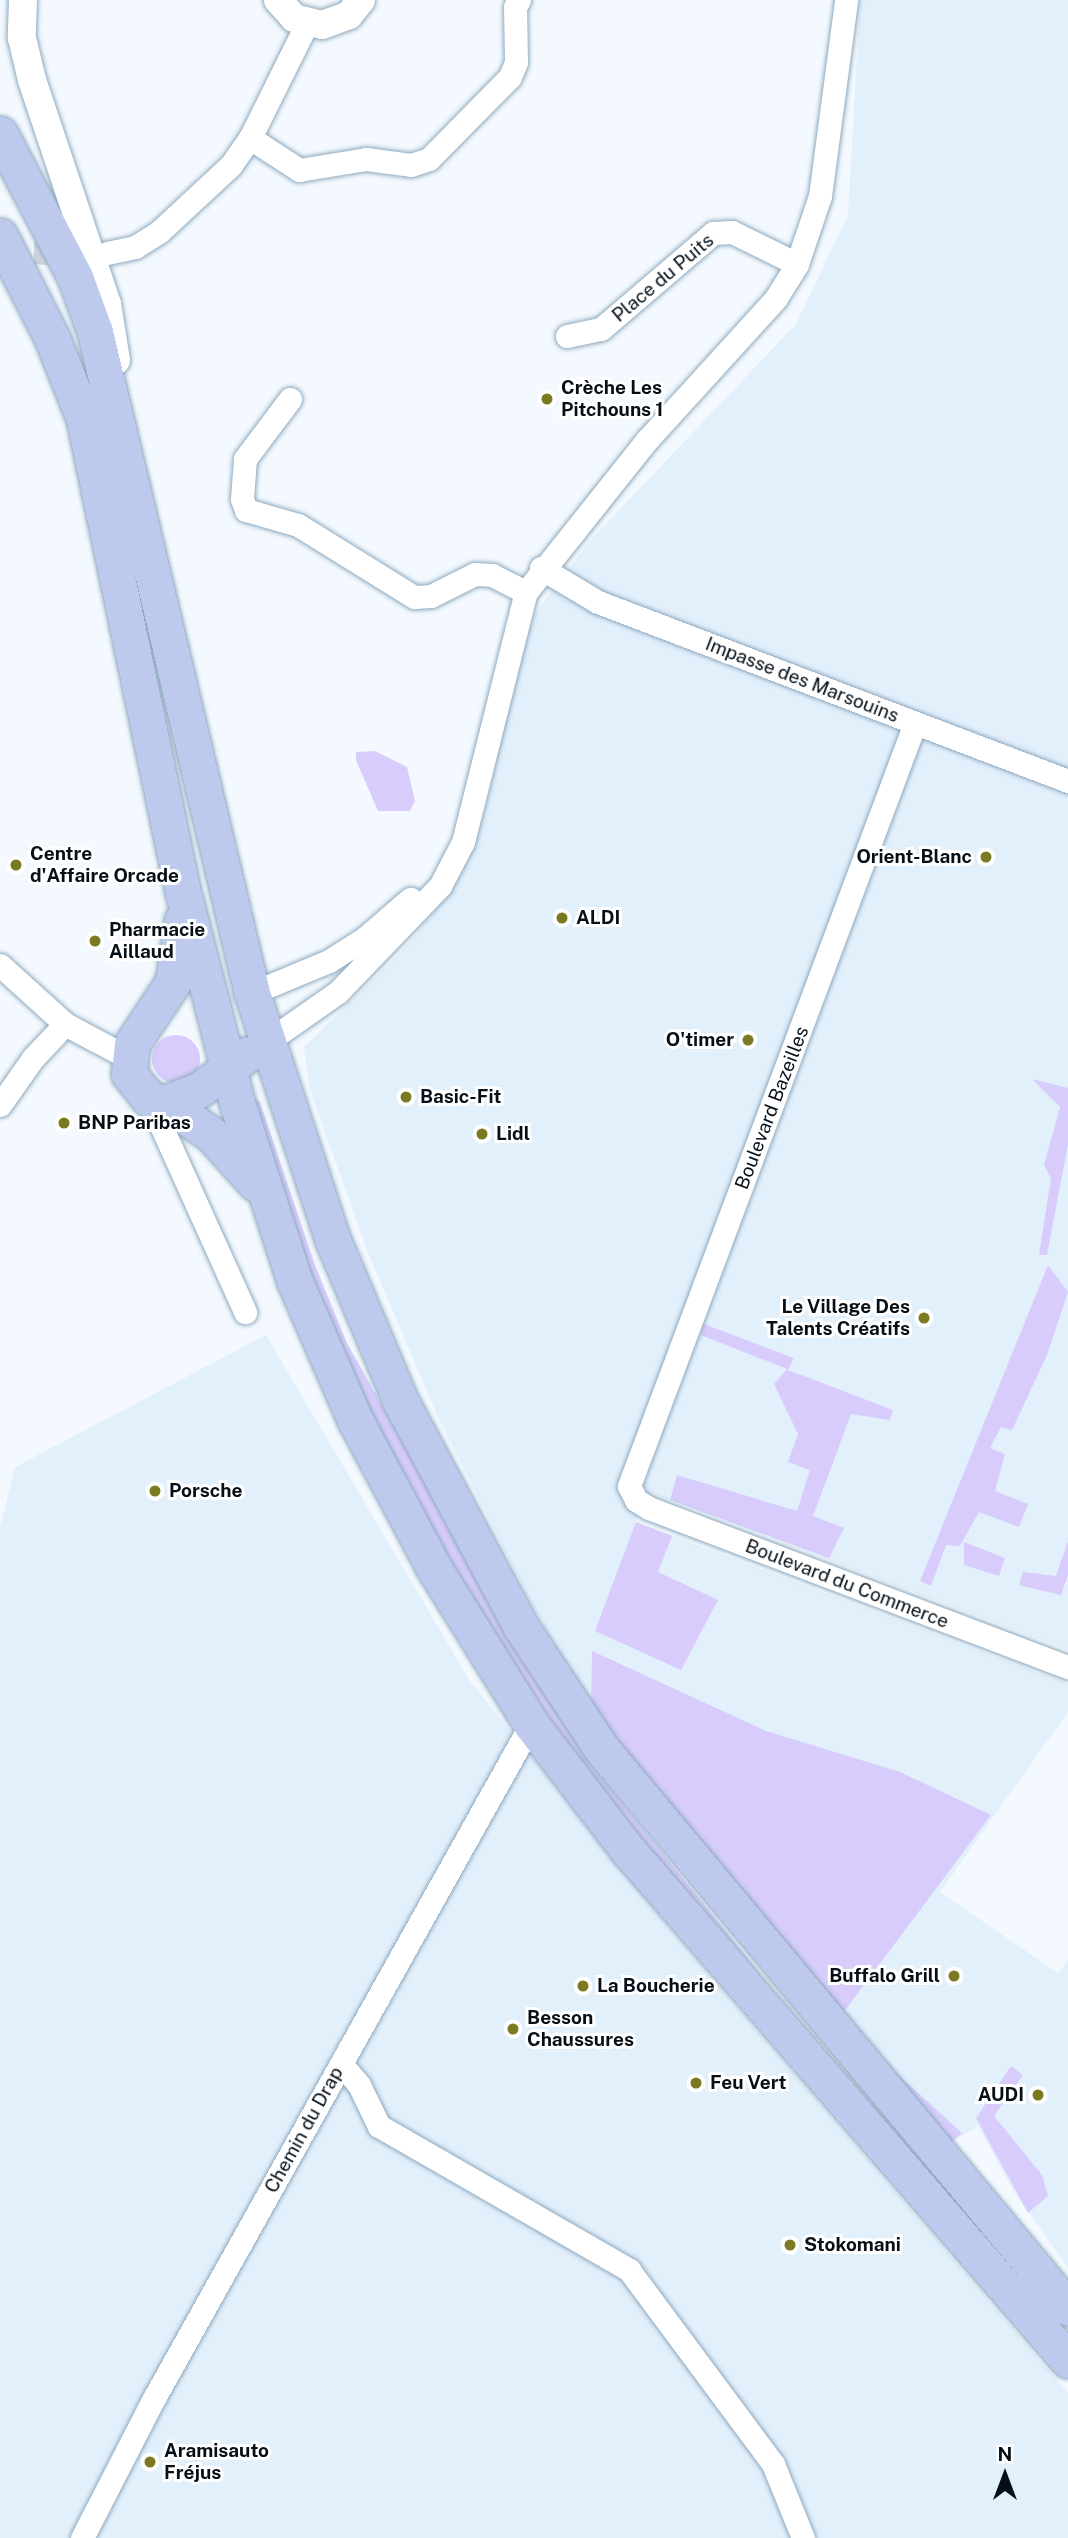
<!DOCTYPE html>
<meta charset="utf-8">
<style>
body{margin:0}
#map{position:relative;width:1068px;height:2538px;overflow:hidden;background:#f3f9fe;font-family:"Public Sans",sans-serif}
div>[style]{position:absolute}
.built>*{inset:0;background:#e2f0fc}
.green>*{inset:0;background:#d7ccfc}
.round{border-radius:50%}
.minor-tunnel>*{height:23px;margin-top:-11.5px;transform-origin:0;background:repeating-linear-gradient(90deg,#cfd6db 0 23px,transparent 0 34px)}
.roads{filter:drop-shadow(0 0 2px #8ea9bf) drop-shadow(0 0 2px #8ea9bf)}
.minor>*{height:23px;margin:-11.5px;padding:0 11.5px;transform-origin:11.5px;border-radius:11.5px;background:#fff}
.tertiary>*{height:28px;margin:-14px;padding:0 14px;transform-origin:14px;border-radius:14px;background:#fff}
.primary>*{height:35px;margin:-17.5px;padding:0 17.5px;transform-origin:17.5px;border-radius:17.5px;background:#bdcaee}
.dots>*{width:19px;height:19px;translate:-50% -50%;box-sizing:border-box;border:4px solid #fff;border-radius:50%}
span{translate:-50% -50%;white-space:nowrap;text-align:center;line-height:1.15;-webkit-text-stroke:6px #fff;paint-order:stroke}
.street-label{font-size:19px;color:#060f17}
.poi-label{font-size:19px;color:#060f17;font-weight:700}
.left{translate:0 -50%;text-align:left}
.right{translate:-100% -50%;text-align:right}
.north{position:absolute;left:970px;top:2440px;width:70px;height:70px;-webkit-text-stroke:5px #fff;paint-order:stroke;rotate:0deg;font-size:19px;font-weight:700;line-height:28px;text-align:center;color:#060f17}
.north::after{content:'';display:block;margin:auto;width:24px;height:32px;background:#060f17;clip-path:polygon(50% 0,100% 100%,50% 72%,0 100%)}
</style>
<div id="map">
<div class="built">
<div style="clip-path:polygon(860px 0,1068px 0,1068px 1650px,649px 1492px,636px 1522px,1068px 1684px,1068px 1712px,940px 1892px,1058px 1973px,1068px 1960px,1068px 2268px,1014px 2192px,978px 2126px,948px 2145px,591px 1712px,531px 1603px,437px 1415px,368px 1253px,310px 1090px,304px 1047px,400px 953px,445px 899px,470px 855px,485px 812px,526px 630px,537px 611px,588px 543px,796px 324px,848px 215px)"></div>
<div style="clip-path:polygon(266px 1335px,470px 1681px,678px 1938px,1068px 2393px,1068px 2538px,0 2538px,0 1528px,15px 1467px)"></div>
</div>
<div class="green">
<div style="clip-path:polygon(375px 751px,407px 767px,415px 801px,410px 811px,378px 811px,356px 760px,356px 752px)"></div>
<div class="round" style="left:152px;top:1035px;width:48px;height:48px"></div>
<div style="clip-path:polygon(1032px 1079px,1068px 1088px,1068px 1144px,1047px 1255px,1039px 1255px,1051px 1178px,1044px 1165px,1060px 1107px)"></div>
<div style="clip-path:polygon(253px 1097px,260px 1102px,315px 1265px,347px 1343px,540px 1687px,593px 1767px,767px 1982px,593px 1784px,445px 1559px,389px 1458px,329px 1320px,288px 1216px)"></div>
<div style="clip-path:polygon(1048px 1265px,1068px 1292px,1047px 1355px,1012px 1430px,1001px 1427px,990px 1448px,1005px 1454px,995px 1491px,1028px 1504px,1019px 1527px,979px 1512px,960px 1546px,946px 1545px,931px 1586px,920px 1581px)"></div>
<div style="clip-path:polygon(704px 1324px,794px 1358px,788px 1370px,893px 1410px,890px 1420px,851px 1414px,813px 1516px,844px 1528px,829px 1558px,670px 1500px,677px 1475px,797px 1511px,810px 1470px,788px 1462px,798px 1434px,774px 1384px,787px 1369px,701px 1335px)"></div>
<div style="clip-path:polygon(636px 1522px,672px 1536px,658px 1572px,718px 1600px,681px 1670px,595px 1631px)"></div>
<div style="clip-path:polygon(1068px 1541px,1068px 1575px,1061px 1595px,1019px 1585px,1023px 1572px,1056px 1576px)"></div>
<div style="clip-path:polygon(964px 1542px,1005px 1558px,999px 1576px,964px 1565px)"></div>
<div style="clip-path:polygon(592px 1651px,766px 1731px,900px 1772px,991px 1815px,843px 2013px,894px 2071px,962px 2133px,948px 2145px,591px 1712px)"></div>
<div style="clip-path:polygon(1011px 2066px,1023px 2075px,994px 2116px,1042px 2175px,1048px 2196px,1028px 2213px,976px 2118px)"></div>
</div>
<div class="minor-tunnel">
<div style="left:0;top:251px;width:74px;rotate:2.3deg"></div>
</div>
<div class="roads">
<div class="minor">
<div style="left:250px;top:138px;width:59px;rotate:33.1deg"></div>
<div style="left:299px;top:170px;width:68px;rotate:-9.3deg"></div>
<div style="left:366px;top:159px;width:45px;rotate:7.6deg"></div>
<div style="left:411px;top:165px;width:19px;rotate:-18deg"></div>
<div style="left:429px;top:159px;width:115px;rotate:-45.4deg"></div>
<div style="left:510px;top:77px;width:16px;rotate:-68deg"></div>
<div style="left:516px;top:62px;width:55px;rotate:-91deg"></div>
<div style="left:515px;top:7px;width:8px;rotate:-60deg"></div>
<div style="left:107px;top:253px;width:29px;rotate:-12deg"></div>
<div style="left:135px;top:247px;width:28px;rotate:-32deg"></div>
<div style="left:159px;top:232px;width:98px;rotate:-42.9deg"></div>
<div style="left:231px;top:165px;width:33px;rotate:-55deg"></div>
<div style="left:250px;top:138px;width:128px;rotate:-63.6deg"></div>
<div style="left:567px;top:336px;width:35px;rotate:-12deg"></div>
<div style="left:601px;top:329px;width:148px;rotate:-40.6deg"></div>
<div style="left:713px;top:233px;width:19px;rotate:-3deg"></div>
<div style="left:732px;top:232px;width:72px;rotate:26.2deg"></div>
<div style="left:290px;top:399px;width:75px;rotate:126.9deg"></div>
<div style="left:245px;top:459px;width:40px;rotate:94.3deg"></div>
<div style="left:242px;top:499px;width:12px;rotate:70deg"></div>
<div style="left:246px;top:510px;width:54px;rotate:16.1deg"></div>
<div style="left:298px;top:525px;width:137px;rotate:31.8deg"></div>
<div style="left:414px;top:597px;width:17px;rotate:-3deg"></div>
<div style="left:431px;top:596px;width:49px;rotate:-26.6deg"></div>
<div style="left:475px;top:574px;width:17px;rotate:3deg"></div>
<div style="left:492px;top:575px;width:38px;rotate:27deg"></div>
<div style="left:541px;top:568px;width:66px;rotate:30.8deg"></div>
<div style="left:598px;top:602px;width:503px;rotate:20.85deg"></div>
<div style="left:915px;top:723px;width:815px;rotate:110.55deg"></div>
<div style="left:629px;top:1486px;width:16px;rotate:63deg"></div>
<div style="left:636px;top:1500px;width:15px;rotate:32deg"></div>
<div style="left:649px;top:1508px;width:448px;rotate:20.8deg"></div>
<div style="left:0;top:965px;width:88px;rotate:42.2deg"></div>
<div style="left:65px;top:1024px;width:72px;rotate:28deg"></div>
<div style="left:252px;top:993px;width:83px;rotate:-22.6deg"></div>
<div style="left:329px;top:961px;width:43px;rotate:-32.6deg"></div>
<div style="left:365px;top:938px;width:60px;rotate:-40.9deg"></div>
<div style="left:268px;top:1041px;width:85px;rotate:-35deg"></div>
<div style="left:338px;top:992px;width:147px;rotate:-46.1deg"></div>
<div style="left:440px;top:886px;width:50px;rotate:-62.4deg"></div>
<div style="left:463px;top:842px;width:258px;rotate:-75.9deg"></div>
<div style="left:526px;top:592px;width:194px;rotate:-51.5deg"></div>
<div style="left:647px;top:440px;width:192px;rotate:-47.7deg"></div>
<div style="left:776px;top:298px;width:40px;rotate:-58deg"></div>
<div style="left:797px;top:264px;width:72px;rotate:-71.3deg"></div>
<div style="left:820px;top:196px;width:198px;rotate:-82.4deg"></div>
<div style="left:149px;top:1099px;width:234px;rotate:65.7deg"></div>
<div style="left:0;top:1105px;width:57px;rotate:-54.9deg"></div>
<div style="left:33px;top:1058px;width:47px;rotate:-46.7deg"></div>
<div style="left:341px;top:2064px;width:28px;rotate:49deg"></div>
<div style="left:359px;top:2085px;width:46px;rotate:64deg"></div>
<div style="left:379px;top:2126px;width:289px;rotate:29.9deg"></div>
<div style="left:629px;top:2270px;width:242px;rotate:53.4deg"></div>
<div style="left:773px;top:2464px;width:80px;rotate:67.9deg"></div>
<div style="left:82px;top:2538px;width:155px;rotate:-62.8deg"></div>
<div style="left:153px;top:2400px;width:775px;rotate:-60.79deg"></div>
</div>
<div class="tertiary">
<div style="left:23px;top:0;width:38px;rotate:92deg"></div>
<div style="left:22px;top:38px;width:43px;rotate:76.6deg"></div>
<div style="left:32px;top:80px;width:236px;rotate:71.5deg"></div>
<div style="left:107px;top:304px;width:57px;rotate:80.9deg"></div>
<div style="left:278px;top:0;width:24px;rotate:48deg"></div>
<div style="left:294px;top:18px;width:29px;rotate:14deg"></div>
<div style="left:322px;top:25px;width:29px;rotate:-20deg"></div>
<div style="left:349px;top:15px;width:19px;rotate:-51deg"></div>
</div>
<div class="primary">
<div style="left:0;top:134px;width:161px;rotate:62.3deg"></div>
<div style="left:75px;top:277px;width:59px;rotate:70deg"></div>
<div style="left:95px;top:332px;width:679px;rotate:76.64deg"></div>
<div style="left:252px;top:993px;width:258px;rotate:71.9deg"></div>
<div style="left:332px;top:1238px;width:176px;rotate:67.2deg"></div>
<div style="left:400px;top:1400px;width:257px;rotate:61.9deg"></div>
<div style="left:521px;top:1627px;width:145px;rotate:56.5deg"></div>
<div style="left:601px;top:1748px;width:729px;rotate:50.17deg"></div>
<div style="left:0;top:236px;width:114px;rotate:63deg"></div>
<div style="left:52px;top:338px;width:87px;rotate:68.4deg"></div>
<div style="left:84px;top:419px;width:487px;rotate:78.2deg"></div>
<div style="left:184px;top:896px;width:217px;rotate:75.6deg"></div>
<div style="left:238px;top:1106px;width:185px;rotate:72.1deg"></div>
<div style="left:295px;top:1282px;width:150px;rotate:66.5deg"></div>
<div style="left:355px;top:1420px;width:168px;rotate:61.9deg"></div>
<div style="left:434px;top:1568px;width:184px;rotate:58.1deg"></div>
<div style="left:531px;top:1724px;width:158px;rotate:52.5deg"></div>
<div style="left:627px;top:1849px;width:675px;rotate:49.21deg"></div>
<div style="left:182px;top:920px;width:63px;rotate:98.3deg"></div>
<div style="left:173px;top:982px;width:74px;rotate:123.5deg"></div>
<div style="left:132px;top:1044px;width:30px;rotate:96deg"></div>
<div style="left:129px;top:1074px;width:32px;rotate:51deg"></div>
<div style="left:149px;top:1099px;width:16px;rotate:14deg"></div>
<div style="left:165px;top:1103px;width:55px;rotate:34deg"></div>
<div style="left:211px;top:1134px;width:67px;rotate:48deg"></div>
<div style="left:165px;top:1103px;width:36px;rotate:-21deg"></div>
<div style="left:199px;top:1090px;width:59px;rotate:-36.7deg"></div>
</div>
</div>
<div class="dots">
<div style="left:547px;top:399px;background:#7b7a21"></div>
<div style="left:986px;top:857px;background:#7b7a21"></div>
<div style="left:16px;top:865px;background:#7b7a21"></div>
<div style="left:562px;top:918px;background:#7b7a21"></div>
<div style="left:95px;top:941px;background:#7b7a21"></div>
<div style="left:748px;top:1040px;background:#7b7a21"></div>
<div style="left:406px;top:1097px;background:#7b7a21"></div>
<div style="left:64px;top:1123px;background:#7b7a21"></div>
<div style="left:482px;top:1134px;background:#7b7a21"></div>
<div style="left:924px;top:1318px;background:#7b7a21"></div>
<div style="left:155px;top:1491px;background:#7b7a21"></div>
<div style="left:954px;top:1976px;background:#7b7a21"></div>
<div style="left:583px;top:1986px;background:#7b7a21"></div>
<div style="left:513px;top:2029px;background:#7b7a21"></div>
<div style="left:696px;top:2083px;background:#7b7a21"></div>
<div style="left:1038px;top:2095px;background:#7b7a21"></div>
<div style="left:790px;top:2245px;background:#7b7a21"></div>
<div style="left:150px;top:2462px;background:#7b7a21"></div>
</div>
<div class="street-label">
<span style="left:663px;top:278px;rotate:-40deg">Place du Puits</span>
<span style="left:802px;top:680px;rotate:21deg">Impasse des Marsouins</span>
<span style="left:772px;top:1108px;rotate:-69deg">Boulevard Bazeilles</span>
<span style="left:847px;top:1584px;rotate:21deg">Boulevard du Commerce</span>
<span style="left:304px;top:2130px;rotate:-61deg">Chemin du Drap</span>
</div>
<div class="poi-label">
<span class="left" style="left:561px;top:399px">Crèche Les<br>Pitchouns 1</span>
<span class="left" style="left:30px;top:865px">Centre<br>d'Affaire Orcade</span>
<span class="right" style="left:972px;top:857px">Orient-Blanc</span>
<span class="left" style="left:576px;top:918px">ALDI</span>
<span class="left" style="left:109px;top:941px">Pharmacie<br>Aillaud</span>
<span class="right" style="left:734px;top:1040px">O'timer</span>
<span class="left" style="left:420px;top:1097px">Basic-Fit</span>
<span class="left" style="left:78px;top:1123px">BNP Paribas</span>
<span class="left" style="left:496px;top:1134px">Lidl</span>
<span class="right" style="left:910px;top:1318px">Le Village Des<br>Talents Créatifs</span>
<span class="left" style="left:169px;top:1491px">Porsche</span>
<span class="right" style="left:940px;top:1976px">Buffalo Grill</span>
<span class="left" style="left:597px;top:1986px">La Boucherie</span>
<span class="left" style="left:527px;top:2029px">Besson<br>Chaussures</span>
<span class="left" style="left:710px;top:2083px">Feu Vert</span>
<span class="right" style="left:1024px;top:2095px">AUDI</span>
<span class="left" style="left:804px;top:2245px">Stokomani</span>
<span class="left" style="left:164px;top:2462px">Aramisauto<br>Fréjus</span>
</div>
<div class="north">N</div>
</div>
